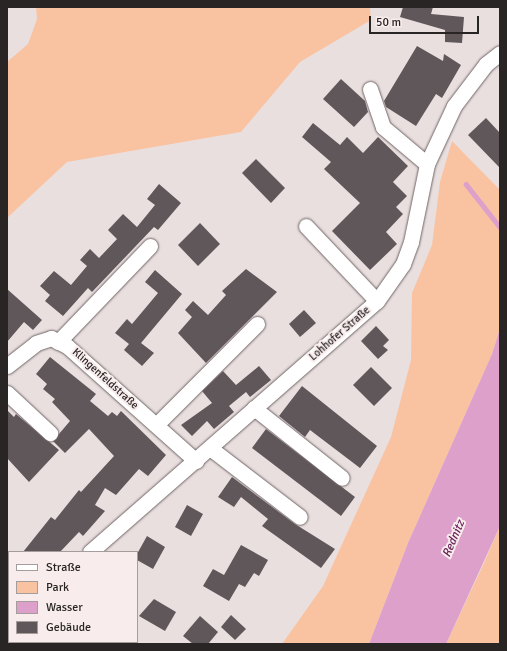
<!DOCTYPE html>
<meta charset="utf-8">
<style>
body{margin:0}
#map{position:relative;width:507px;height:651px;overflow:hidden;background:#eadfdf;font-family:Signika,sans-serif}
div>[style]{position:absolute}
.green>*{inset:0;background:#f9c3a2}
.water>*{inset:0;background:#dda0cb}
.stream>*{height:4.5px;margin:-2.25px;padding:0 2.25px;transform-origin:2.25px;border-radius:2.25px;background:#dda0cb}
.building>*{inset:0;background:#60575a}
.roads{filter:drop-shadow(0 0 1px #6f6566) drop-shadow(0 0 1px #6f6566)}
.minor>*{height:15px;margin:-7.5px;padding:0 7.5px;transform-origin:7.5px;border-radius:7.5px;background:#fff}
span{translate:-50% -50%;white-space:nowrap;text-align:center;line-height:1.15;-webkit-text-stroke:4px #f8ecec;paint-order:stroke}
.street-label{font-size:11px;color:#292525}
.water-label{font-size:12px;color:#682158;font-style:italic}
.frame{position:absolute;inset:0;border:8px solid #292525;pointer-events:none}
.legend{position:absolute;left:8px;top:551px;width:130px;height:92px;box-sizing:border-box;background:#f8ecec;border:1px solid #a59c9c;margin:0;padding:5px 7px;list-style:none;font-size:12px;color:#292525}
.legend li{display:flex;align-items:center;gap:8px;height:20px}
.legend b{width:20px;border:1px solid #a59c9c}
.scale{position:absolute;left:369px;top:16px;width:110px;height:18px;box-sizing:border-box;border:2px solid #292525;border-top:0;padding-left:5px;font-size:12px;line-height:14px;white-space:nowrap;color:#292525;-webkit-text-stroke:3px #f8ecec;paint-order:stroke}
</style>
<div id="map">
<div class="green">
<div style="clip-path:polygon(36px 7px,370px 7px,371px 20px,300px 62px,241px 132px,67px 162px,7px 218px,7px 62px,28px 44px,37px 19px)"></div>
<div style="clip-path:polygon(452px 141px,500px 190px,500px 329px,492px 354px,408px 543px,369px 644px,282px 644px,323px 586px,391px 437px,411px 360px,412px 293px,432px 245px,440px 182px)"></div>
<div style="clip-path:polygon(500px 526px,500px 644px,446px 644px,484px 563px)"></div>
</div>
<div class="water">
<div style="clip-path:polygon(500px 329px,500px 526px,446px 644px,369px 644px,408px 543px,492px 354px)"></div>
</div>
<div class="stream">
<div style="left:466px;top:184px;width:55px;rotate:51.7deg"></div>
</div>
<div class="building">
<div style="clip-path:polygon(403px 7px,433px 7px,431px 14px,464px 17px,462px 43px,445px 42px,445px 30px,400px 17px)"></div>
<div style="clip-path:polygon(417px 46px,443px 61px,444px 54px,461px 65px,442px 98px,436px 94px,416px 126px,386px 107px,384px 101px)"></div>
<div style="clip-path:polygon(341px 79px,365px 101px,368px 112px,354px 127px,323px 99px)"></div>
<div style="clip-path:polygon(486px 118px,500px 133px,500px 168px,468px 135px)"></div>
<div style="clip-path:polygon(313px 123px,340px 145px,347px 137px,363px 153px,378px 137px,408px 166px,393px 182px,407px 196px,396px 207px,403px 214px,386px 232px,397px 244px,370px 270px,332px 231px,360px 203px,324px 169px,331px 162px,302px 137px)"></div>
<div style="clip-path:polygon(256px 159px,285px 188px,271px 203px,242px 173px)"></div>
<div style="clip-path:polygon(159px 184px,181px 203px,158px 230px,154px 227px,92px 292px,88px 288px,63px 316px,45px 301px,50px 295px,40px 286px,54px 271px,71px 285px,87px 266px,80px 260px,90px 249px,99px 258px,117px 239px,108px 230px,123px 214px,137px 227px,155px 205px,147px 199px)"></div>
<div style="clip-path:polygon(200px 223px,220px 244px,198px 266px,178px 245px)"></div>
<div style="clip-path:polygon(246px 269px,277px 292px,206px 363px,178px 333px,192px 317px,185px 310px,193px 301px,208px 315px,226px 295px,222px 291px)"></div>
<div style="clip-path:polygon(155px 270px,182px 294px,141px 343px,154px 353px,142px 366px,124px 350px,129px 344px,115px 333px,127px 319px,132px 324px,158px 293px,145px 282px)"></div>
<div style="clip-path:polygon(7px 289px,42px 320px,33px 330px,24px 322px,7px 342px)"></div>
<div style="clip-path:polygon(304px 310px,316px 323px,300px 337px,289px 324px)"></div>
<div style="clip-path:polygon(376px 326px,389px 340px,383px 346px,388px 350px,378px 359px,361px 341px)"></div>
<div style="clip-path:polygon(50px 357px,96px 394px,90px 401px,108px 416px,112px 412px,117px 416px,121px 411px,166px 455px,148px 476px,139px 469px,116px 495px,105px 488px,95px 505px,105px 511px,83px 536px,79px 532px,60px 552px,23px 552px,51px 517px,55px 520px,79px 490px,81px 492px,114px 456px,89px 429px,65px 453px,53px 441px,70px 421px,52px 402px,55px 399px,43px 389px,47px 384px,36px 374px)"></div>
<div style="clip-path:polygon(259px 366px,271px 380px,250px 397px,246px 392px,229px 406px,234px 412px,214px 429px,207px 421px,192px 436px,181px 425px,212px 403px,202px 391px,223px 371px,236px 385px)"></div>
<div style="clip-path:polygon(371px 367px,392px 388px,374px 406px,353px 385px)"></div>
<div style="clip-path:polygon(302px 386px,377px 446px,360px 468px,310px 430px,305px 437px,279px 416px)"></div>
<div style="clip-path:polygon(7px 410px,14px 417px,16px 414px,59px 450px,29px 482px,7px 458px)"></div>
<div style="clip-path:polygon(266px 429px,355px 497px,341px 516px,252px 448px)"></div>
<div style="clip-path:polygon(232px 477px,295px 524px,335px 549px,321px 568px,262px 526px,268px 519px,241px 497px,234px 507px,218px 497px)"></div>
<div style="clip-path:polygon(187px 505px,203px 514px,191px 536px,175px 527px)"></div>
<div style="clip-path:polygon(147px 536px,165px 547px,153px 569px,137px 560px,137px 554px)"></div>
<div style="clip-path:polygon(241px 545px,268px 560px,259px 576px,254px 573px,245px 587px,239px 584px,229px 601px,203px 586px,213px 569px,224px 575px)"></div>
<div style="clip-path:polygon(154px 599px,176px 612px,165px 631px,139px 616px)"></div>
<div style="clip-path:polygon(231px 615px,246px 629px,235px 640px,221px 627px)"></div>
<div style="clip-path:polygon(200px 616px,218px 632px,208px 644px,193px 644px,183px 636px)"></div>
</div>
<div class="roads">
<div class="minor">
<div style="left:370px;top:89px;width:40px;rotate:71.1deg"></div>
<div style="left:383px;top:127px;width:57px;rotate:40.1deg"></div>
<div style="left:306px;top:226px;width:103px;rotate:46.6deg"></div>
<div style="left:58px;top:342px;width:133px;rotate:-46.2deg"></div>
<div style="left:7px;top:366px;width:37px;rotate:-38deg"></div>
<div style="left:36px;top:343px;width:16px;rotate:-18deg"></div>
<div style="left:51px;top:338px;width:18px;rotate:27deg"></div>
<div style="left:67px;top:346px;width:173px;rotate:41.7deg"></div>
<div style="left:7px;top:393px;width:59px;rotate:42.9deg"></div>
<div style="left:254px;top:408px;width:112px;rotate:38.5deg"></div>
<div style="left:156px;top:425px;width:143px;rotate:-45deg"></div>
<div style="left:210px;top:448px;width:113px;rotate:37.5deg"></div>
<div style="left:90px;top:552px;width:381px;rotate:-41.2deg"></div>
<div style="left:377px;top:301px;width:45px;rotate:-54.9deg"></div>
<div style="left:403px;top:264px;width:23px;rotate:-70deg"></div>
<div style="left:411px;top:242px;width:80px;rotate:-78.4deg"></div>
<div style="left:427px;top:164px;width:64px;rotate:-65deg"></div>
<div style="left:454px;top:106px;width:53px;rotate:-52.7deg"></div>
<div style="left:486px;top:64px;width:18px;rotate:-38deg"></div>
<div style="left:7px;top:634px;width:3px;rotate:-45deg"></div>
</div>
</div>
<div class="street-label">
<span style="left:340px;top:334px;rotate:-41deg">Lohhofer Straße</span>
<span style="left:105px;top:379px;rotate:42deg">Klingenfeldstraße</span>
</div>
<div class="water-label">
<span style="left:454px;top:539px;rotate:-67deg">Rednitz</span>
</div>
<div class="frame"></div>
<ul class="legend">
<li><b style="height:5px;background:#fff"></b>Straße</li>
<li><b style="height:11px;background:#f9c3a2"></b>Park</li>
<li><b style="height:11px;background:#dda0cb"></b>Wasser</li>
<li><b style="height:11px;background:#60575a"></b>Gebäude</li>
</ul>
<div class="scale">50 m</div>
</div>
